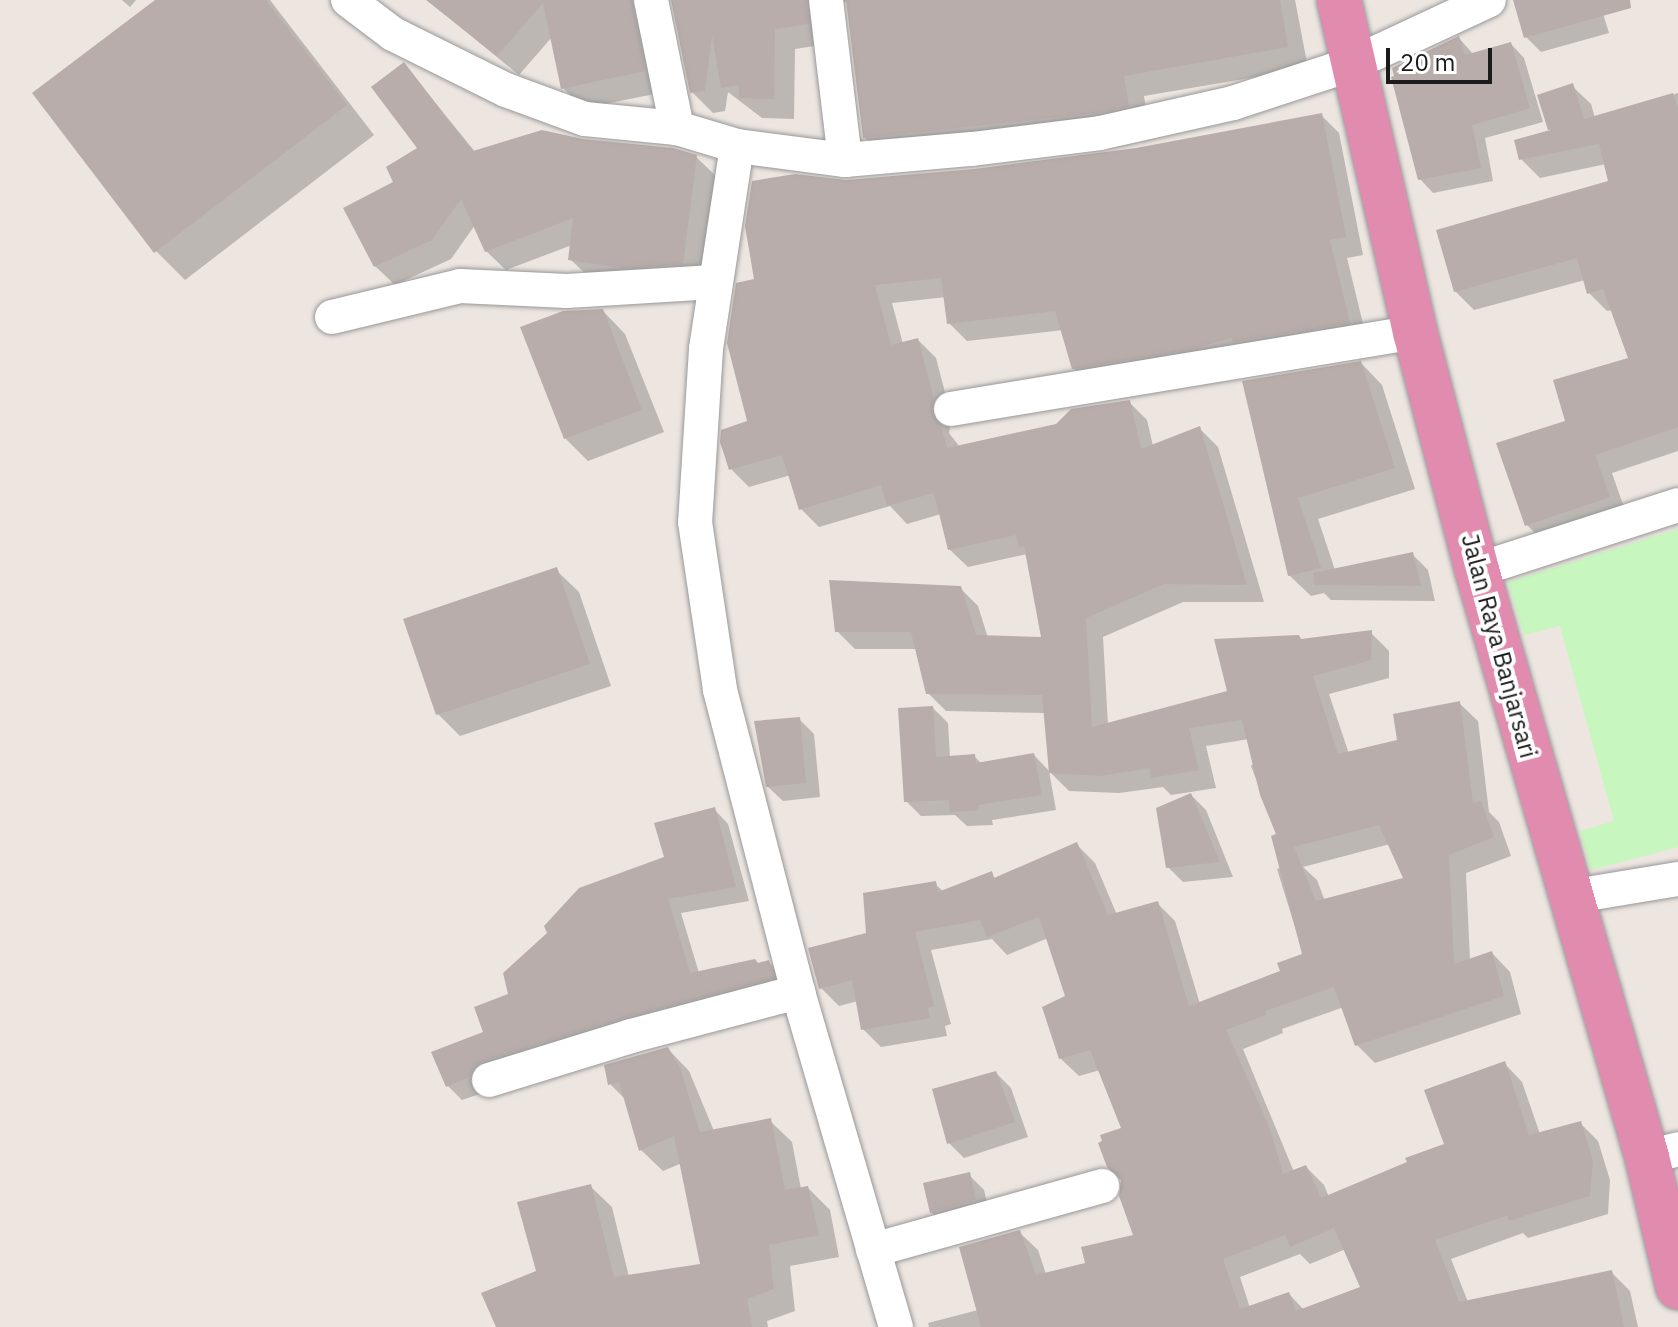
<!DOCTYPE html>
<style>
body{margin:0}
#map{position:relative;width:1678px;height:1327px;overflow:hidden;background:#ece5e0;font-family:"IBM Plex Sans",sans-serif}
div>[style]{position:absolute}
.park>*{inset:0;background:#c7f6be}
.shadow>*{inset:0;background:#0003}
.building>*{inset:0;background:#b8adaa}
.roads{filter:drop-shadow(0 0 2px #989898) drop-shadow(0 0 2px #989898)}
.minor>*{height:34px;margin:-17px;padding:0 17px;transform-origin:17px;border-radius:17px;background:#fff}
.highway>*{height:44px;margin:-22px;padding:0 22px;transform-origin:22px;border-radius:22px;background:#e18baf}
span{translate:-50% -50%;white-space:nowrap;text-align:center;line-height:1.15;-webkit-text-stroke:8px #fff;paint-order:stroke}
.street-label{font-size:24px;color:#1b1b1b}
.scale{position:absolute;left:1386px;top:48px;width:106px;height:36px;box-sizing:border-box;border:4px solid #1b1b1b;border-top:0;padding-left:10px;font-size:24px;line-height:28px;white-space:nowrap;color:#1b1b1b;-webkit-text-stroke:6px #fff;paint-order:stroke}
</style>
<div id="map">
<div class="park">
<div style="clip-path:polygon(1678px 529px,1678px 847px,1591px 870px,1580px 831px,1614px 821px,1560px 626px,1524px 635px,1508px 582px)"></div>
</div>
<div class="shadow">
<div style="clip-path:polygon(122px 0,136px 0,130px 7px)"></div>
<div style="clip-path:polygon(158px 0,270px 0,374px 135px,185px 280px,156px 251px)"></div>
<div style="clip-path:polygon(427px 0,669px 0,657px 6px,665px 92px,584px 108px,563px 88px,552px 37px,519px 75px)"></div>
<div style="clip-path:polygon(670px 0,1295px 0,1308px 68px,1144px 96px,1149px 126px,885px 158px,864px 137px,848px 2px,835px 3px,828px 44px,795px 49px,794px 119px,762px 118px,728px 92px,725px 111px,713px 113px,692px 92px,674px 1px)"></div>
<div style="clip-path:polygon(1525px 0,1599px 0,1609px 33px,1541px 52px,1526px 37px)"></div>
<div style="clip-path:polygon(1459px 38px,1473px 54px,1511px 44px,1524px 58px,1543px 122px,1485px 138px,1493px 181px,1433px 193px,1420px 179px)"></div>
<div style="clip-path:polygon(404px 64px,476px 153px,583px 141px,696px 157px,716px 176px,702px 283px,590px 278px,570px 259px,572px 245px,506px 270px,486px 251px,475px 225px,451px 259px,395px 285px,375px 266px,396px 183px,420px 148px)"></div>
<div style="clip-path:polygon(1572px 86px,1591px 104px,1595px 118px,1678px 93px,1678px 451px,1612px 473px,1627px 516px,1546px 544px,1527px 525px,1567px 422px,1631px 359px,1613px 310px,1607px 311px,1589px 293px,1585px 280px,1474px 310px,1455px 291px,1611px 183px,1606px 164px,1540px 178px,1521px 159px,1552px 131px,1550px 129px)"></div>
<div style="clip-path:polygon(evenodd,1321px 115px,1339px 133px,1363px 255px,1347px 258px,1367px 340px,1092px 386px,1073px 368px,1063px 330px,967px 341px,949px 323px,946px 297px,892px 303px,903px 344px,918px 340px,936px 358px,952px 419px,949px 433px,959px 446px,1057px 426px,1129px 402px,1147px 420px,1153px 446px,1199px 428px,1218px 447px,1264px 602px,1183px 602px,1103px 637px,1108px 725px,1230px 692px,1303px 641px,1371px 633px,1389px 651px,1389px 678px,1329px 694px,1349px 754px,1399px 741px,1459px 703px,1478px 721px,1489px 812px,1499px 822px,1511px 856px,1466px 873px,1470px 961px,1492px 953px,1510px 972px,1521px 1014px,1375px 1063px,1357px 1045px,1344px 1007px,1282px 1029px,1283px 1033px,1243px 1049px,1294px 1172px,1306px 1167px,1324px 1185px,1329px 1197px,1447px 1146px,1504px 1063px,1522px 1082px,1540px 1134px,1580px 1123px,1598px 1141px,1610px 1180px,1608px 1214px,1528px 1238px,1523px 1233px,1451px 1259px,1468px 1302px,1612px 1273px,1630px 1291px,1638px 1327px,929px 1327px,928px 1323px,978px 1310px,1019px 1232px,1038px 1250px,1046px 1274px,1087px 1264px,1136px 1236px,1124px 1129px,1100px 1070px,1079px 1076px,1060px 1058px,1067px 997px,1048px 938px,1007px 955px,992px 939px,931px 950px,951px 1024px,945px 1026px,947px 1036px,881px 1047px,863px 1029px,858px 1001px,839px 1006px,821px 988px,869px 934px,935px 884px,944px 892px,991px 874px,996px 879px,1076px 844px,1095px 863px,1117px 915px,1157px 903px,1175px 921px,1200px 1004px,1283px 972px,1304px 956px,1277px 869px,1297px 862px,1283px 849px,1251px 766px,1254px 763px,1249px 739px,1206px 746px,1216px 788px,1171px 795px,1163px 787px,1119px 793px,1069px 791px,1049px 771px,1056px 810px,992px 820px,993px 825px,967px 826px,955px 815px,921px 816px,906px 801px,933px 708px,948px 723px,950px 758px,974px 756px,982px 764px,1034px 755px,1050px 772px,1045px 713px,946px 711px,928px 693px,917px 649px,855px 649px,837px 631px,960px 588px,978px 606px,988px 638px,1043px 640px,1027px 554px,968px 567px,949px 549px,941px 514px,907px 524px,890px 506px,819px 527px,801px 509px,791px 475px,749px 487px,731px 469px,749px 423px,756px 280px,846px 182px,975px 171px,1136px 150px,1321px 115px,1390px 844px,1405px 879px,1325px 901px,1317px 880px,1303px 867px,1390px 844px,1321px 115px,1346px 1249px,1363px 1288px,1304px 1310px,1289px 1294px,1250px 1308px,1240px 1277px,1300px 1254px,1310px 1264px,1346px 1249px)"></div>
<div style="clip-path:polygon(603px 311px,625px 334px,664px 432px,588px 461px,565px 438px)"></div>
<div style="clip-path:polygon(1361px 363px,1382px 385px,1415px 489px,1318px 519px,1335px 570px,1413px 555px,1428px 570px,1435px 601px,1331px 600px,1324px 593px,1311px 596px,1289px 575px,1245px 383px)"></div>
<div style="clip-path:polygon(556px 570px,579px 592px,611px 686px,460px 736px,438px 714px)"></div>
<div style="clip-path:polygon(799px 719px,814px 734px,820px 797px,783px 801px,767px 786px)"></div>
<div style="clip-path:polygon(1191px 795px,1206px 810px,1233px 877px,1183px 882px,1168px 867px)"></div>
<div style="clip-path:polygon(714px 809px,728px 824px,749px 901px,681px 913px,699px 973px,769px 962px,783px 977px,787px 992px,462px 1100px,448px 1086px,511px 996px,666px 858px)"></div>
<div style="clip-path:polygon(668px 1049px,689px 1071px,714px 1131px,770px 1121px,792px 1142px,801px 1189px,808px 1188px,830px 1210px,839px 1257px,790px 1266px,795px 1311px,767px 1321px,768px 1327px,498px 1327px,538px 1273px,590px 1186px,612px 1207px,629px 1277px,702px 1266px,682px 1163px,663px 1171px,641px 1150px,627px 1101px,610px 1084px)"></div>
<div style="clip-path:polygon(996px 1073px,1011px 1088px,1028px 1137px,964px 1158px,949px 1143px)"></div>
<div style="clip-path:polygon(969px 1175px,984px 1190px,990px 1215px,946px 1227px,931px 1212px)"></div>
</div>
<div class="building">
<div style="clip-path:polygon(155px 0,266px 0,347px 105px,154px 253px,32px 93px)"></div>
<div style="clip-path:polygon(426px 0,632px 0,645px 71px,561px 89px,543px 3px,497px 56px)"></div>
<div style="clip-path:polygon(671px 0,806px 0,809px 24px,775px 29px,774px 99px,739px 98px,739px 85px,721px 88px,712px 35px,705px 91px,690px 93px)"></div>
<div style="clip-path:polygon(846px 0,1280px 0,1288px 47px,1124px 76px,1129px 106px,1097px 113px,863px 138px)"></div>
<div style="clip-path:polygon(1513px 0,1630px 0,1631px 8px,1524px 38px)"></div>
<div style="clip-path:polygon(1459px 36px,1465px 55px,1511px 42px,1530px 108px,1472px 125px,1481px 168px,1418px 180px,1391px 77px,1394px 76px,1392px 68px)"></div>
<div style="clip-path:polygon(404px 62px,443px 113px,439px 114px,444px 115px,473px 151px,542px 130px,583px 139px,673px 148px,697px 155px,683px 264px,623px 268px,568px 260px,573px 218px,485px 252px,461px 199px,432px 240px,374px 267px,343px 208px,393px 182px,386px 167px,417px 148px,371px 87px)"></div>
<div style="clip-path:polygon(1573px 83px,1584px 119px,1673px 93px,1678px 109px,1678px 427px,1595px 455px,1610px 497px,1525px 526px,1496px 443px,1565px 421px,1553px 380px,1628px 358px,1603px 289px,1587px 294px,1577px 258px,1454px 292px,1436px 230px,1608px 181px,1599px 144px,1519px 160px,1514px 140px,1554px 129px,1548px 130px,1537px 95px)"></div>
<div style="clip-path:polygon(evenodd,1322px 113px,1346px 237px,1330px 240px,1350px 323px,1233px 342px,1232px 338px,1193px 349px,1072px 369px,1055px 311px,947px 324px,941px 278px,875px 285px,891px 345px,918px 338px,934px 399px,932px 413px,941px 426px,947px 448px,1056px 424px,1071px 409px,1130px 400px,1141px 449px,1200px 426px,1247px 585px,1164px 584px,1086px 618px,1092px 727px,1227px 691px,1214px 639px,1299px 635px,1301px 639px,1372px 630px,1371px 660px,1313px 676px,1338px 754px,1397px 740px,1393px 714px,1460px 701px,1473px 803px,1481px 801px,1494px 837px,1449px 855px,1454px 964px,1492px 951px,1504px 996px,1355px 1046px,1334px 987px,1265px 1011px,1266px 1015px,1226px 1030px,1270px 1129px,1283px 1174px,1306px 1165px,1321px 1198px,1407px 1162px,1405px 1158px,1444px 1144px,1424px 1090px,1505px 1061px,1529px 1135px,1581px 1121px,1593px 1161px,1590px 1196px,1508px 1221px,1508px 1215px,1435px 1240px,1459px 1302px,1612px 1270px,1624px 1327px,981px 1327px,959px 1247px,1020px 1230px,1036px 1275px,1085px 1263px,1081px 1247px,1133px 1235px,1119px 1196px,1121px 1180px,1107px 1167px,1098px 1143px,1102px 1141px,1100px 1135px,1121px 1128px,1090px 1050px,1059px 1059px,1042px 1007px,1065px 996px,1039px 917px,987px 937px,980px 920px,915px 932px,934px 1006px,928px 1008px,930px 1018px,861px 1030px,852px 980px,819px 989px,808px 948px,866px 933px,863px 893px,936px 881px,938px 892px,992px 871px,994px 878px,1077px 842px,1108px 915px,1158px 901px,1189px 1006px,1280px 971px,1277px 963px,1302px 954px,1271px 836px,1276px 834px,1260px 795px,1242px 720px,1189px 728px,1199px 770px,1151px 778px,1150px 768px,1100px 776px,1049px 773px,1042px 695px,926px 694px,911px 632px,835px 632px,829px 580px,961px 586px,976px 635px,1041px 637px,1024px 546px,1019px 547px,1016px 535px,948px 550px,934px 493px,887px 506px,881px 485px,799px 510px,782px 455px,729px 470px,720px 442px,721px 430px,747px 421px,727px 343px,736px 283px,754px 279px,745px 226px,752px 181px,795px 174px,846px 180px,974px 169px,1136px 148px,1322px 113px,1379px 825px,1403px 878px,1316px 901px,1294px 847px,1379px 825px,1322px 113px,1334px 1228px,1360px 1287px,1296px 1311px,1289px 1292px,1240px 1309px,1223px 1259px,1285px 1235px,1290px 1247px,1334px 1228px)"></div>
<div style="clip-path:polygon(603px 309px,642px 410px,564px 439px,520px 327px,563px 311px)"></div>
<div style="clip-path:polygon(1361px 361px,1395px 468px,1298px 498px,1321px 568px,1288px 576px,1242px 381px)"></div>
<div style="clip-path:polygon(1413px 552px,1421px 586px,1314px 585px,1313px 573px)"></div>
<div style="clip-path:polygon(557px 567px,590px 664px,436px 715px,403px 619px)"></div>
<div style="clip-path:polygon(933px 706px,936px 757px,975px 754px,976px 763px,1034px 753px,1042px 795px,978px 805px,979px 810px,950px 812px,949px 800px,904px 802px,898px 708px)"></div>
<div style="clip-path:polygon(800px 717px,806px 783px,766px 787px,754px 721px)"></div>
<div style="clip-path:polygon(1191px 793px,1220px 862px,1166px 868px,1156px 808px)"></div>
<div style="clip-path:polygon(715px 807px,736px 887px,668px 899px,690px 973px,755px 959px,758px 963px,769px 960px,774px 978px,626px 1017px,483px 1061px,474px 1067px,469px 1077px,446px 1087px,431px 1052px,483px 1032px,474px 1007px,508px 994px,503px 973px,547px 933px,544px 926px,579px 888px,664px 857px,654px 823px)"></div>
<div style="clip-path:polygon(668px 1047px,680px 1068px,700px 1132px,771px 1118px,785px 1190px,808px 1186px,819px 1235px,769px 1245px,774px 1289px,747px 1299px,752px 1327px,496px 1327px,481px 1293px,536px 1271px,517px 1202px,591px 1184px,614px 1277px,700px 1264px,674px 1136px,639px 1151px,619px 1082px,608px 1085px,604px 1065px)"></div>
<div style="clip-path:polygon(996px 1071px,1015px 1122px,947px 1144px,932px 1089px)"></div>
<div style="clip-path:polygon(970px 1172px,976px 1200px,930px 1213px,923px 1183px)"></div>
</div>
<div class="roads">
<div class="minor">
<div style="left:348px;top:0;width:56px;rotate:37.1deg"></div>
<div style="left:393px;top:34px;width:126px;rotate:26.4deg"></div>
<div style="left:506px;top:90px;width:84px;rotate:20.2deg"></div>
<div style="left:585px;top:119px;width:92px;rotate:5.6deg"></div>
<div style="left:677px;top:128px;width:63px;rotate:16.7deg"></div>
<div style="left:737px;top:146px;width:109px;rotate:7.4deg"></div>
<div style="left:845px;top:160px;width:127px;rotate:-5deg"></div>
<div style="left:972px;top:149px;width:129px;rotate:-7.1deg"></div>
<div style="left:1100px;top:133px;width:136px;rotate:-12.7deg"></div>
<div style="left:1233px;top:103px;width:125px;rotate:-18.1deg"></div>
<div style="left:1352px;top:64px;width:151px;rotate:-25deg"></div>
<div style="left:651px;top:0;width:131px;rotate:78.5deg"></div>
<div style="left:826px;top:0;width:161px;rotate:83.2deg"></div>
<div style="left:737px;top:146px;width:205px;rotate:98.7deg"></div>
<div style="left:706px;top:349px;width:173px;rotate:93.6deg"></div>
<div style="left:695px;top:522px;width:170px;rotate:81.5deg"></div>
<div style="left:720px;top:690px;width:312px;rotate:75.5deg"></div>
<div style="left:798px;top:992px;width:349px;rotate:73.7deg"></div>
<div style="left:332px;top:317px;width:132px;rotate:-13.6deg"></div>
<div style="left:460px;top:286px;width:107px;rotate:2.7deg"></div>
<div style="left:567px;top:291px;width:147px;rotate:-3.5deg"></div>
<div style="left:951px;top:409px;width:470px;rotate:-9.4deg"></div>
<div style="left:1477px;top:570px;width:211px;rotate:-17.9deg"></div>
<div style="left:1569px;top:897px;width:110px;rotate:-9.4deg"></div>
<div style="left:489px;top:1080px;width:149px;rotate:-17.2deg"></div>
<div style="left:631px;top:1036px;width:173px;rotate:-14.8deg"></div>
<div style="left:1647px;top:1157px;width:32px;rotate:-14deg"></div>
<div style="left:873px;top:1250px;width:238px;rotate:-15.6deg"></div>
</div>
<div class="highway">
<div style="left:1339px;top:0;width:341px;rotate:77.1deg"></div>
<div style="left:1415px;top:332px;width:246px;rotate:75.4deg"></div>
<div style="left:1477px;top:570px;width:611px;rotate:73.85deg"></div>
<div style="left:1647px;top:1157px;width:134px;rotate:76.6deg"></div>
</div>
</div>
<div class="street-label">
<span style="left:1499px;top:646px;rotate:75deg">Jalan Raya Banjarsari</span>
</div>
<div class="scale">20 m</div>
</div>
